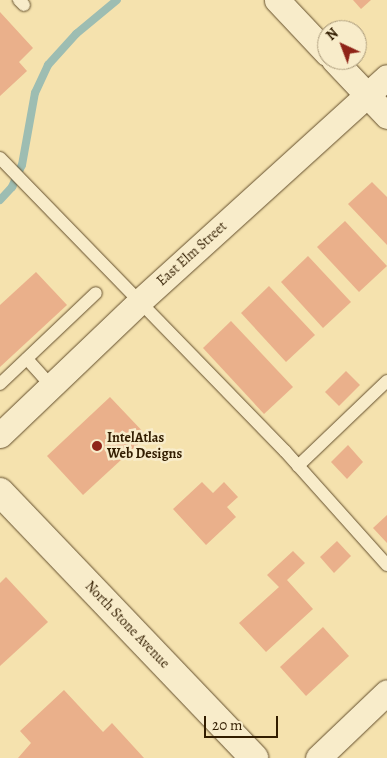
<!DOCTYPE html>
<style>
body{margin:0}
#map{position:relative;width:387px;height:758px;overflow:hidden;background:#f5e2ae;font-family:Alegreya,serif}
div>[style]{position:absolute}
.stream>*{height:8px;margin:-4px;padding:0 4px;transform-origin:4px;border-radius:4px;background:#9dbdb2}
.building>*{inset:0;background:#eab08b}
.roads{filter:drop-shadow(0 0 1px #634e2c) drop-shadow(0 0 1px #634e2c)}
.service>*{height:12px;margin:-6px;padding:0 6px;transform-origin:6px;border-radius:6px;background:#f8ecca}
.minor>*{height:25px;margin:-12.5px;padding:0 12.5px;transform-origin:12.5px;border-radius:12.5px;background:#f8ecca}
.secondary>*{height:28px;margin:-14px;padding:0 14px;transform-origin:14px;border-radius:14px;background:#f8ecca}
.dots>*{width:14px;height:14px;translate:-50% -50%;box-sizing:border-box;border:2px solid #f8ecca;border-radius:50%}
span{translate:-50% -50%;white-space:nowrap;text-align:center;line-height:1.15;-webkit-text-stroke:5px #f8ecca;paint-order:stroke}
.street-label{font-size:14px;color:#321d00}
.poi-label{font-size:14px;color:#321d00;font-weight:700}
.left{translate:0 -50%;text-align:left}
.north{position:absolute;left:317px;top:20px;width:50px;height:50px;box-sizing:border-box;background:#f8ecca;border:1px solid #a99979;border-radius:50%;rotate:317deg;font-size:14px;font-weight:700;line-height:20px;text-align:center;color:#321d00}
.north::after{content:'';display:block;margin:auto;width:18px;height:22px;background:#8f2418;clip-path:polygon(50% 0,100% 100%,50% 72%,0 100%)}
.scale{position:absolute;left:204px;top:716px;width:74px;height:22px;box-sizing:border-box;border:2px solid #321d00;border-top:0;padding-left:6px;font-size:15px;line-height:18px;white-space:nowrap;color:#321d00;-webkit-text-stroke:4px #f8ecca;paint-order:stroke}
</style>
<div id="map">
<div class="stream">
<div style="left:0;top:200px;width:18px;rotate:-47deg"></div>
<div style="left:12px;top:187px;width:24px;rotate:-66deg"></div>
<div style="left:22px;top:165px;width:73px;rotate:-79.8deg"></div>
<div style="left:35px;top:93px;width:31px;rotate:-65deg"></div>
<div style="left:48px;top:65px;width:42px;rotate:-47.9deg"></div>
<div style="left:76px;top:34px;width:53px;rotate:-39.7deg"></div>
</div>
<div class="building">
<div style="clip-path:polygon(353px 0,371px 0,361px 9px)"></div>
<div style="clip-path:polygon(0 12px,33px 48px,19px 62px,27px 71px,0 96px)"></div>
<div style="clip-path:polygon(372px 182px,387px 197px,387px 245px,348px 204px)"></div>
<div style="clip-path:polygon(345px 221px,387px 266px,359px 292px,317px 247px)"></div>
<div style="clip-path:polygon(308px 256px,351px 302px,323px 328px,281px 282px)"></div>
<div style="clip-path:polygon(36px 272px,67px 305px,0 367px,0 305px)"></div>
<div style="clip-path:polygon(269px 286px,315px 335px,286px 362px,241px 313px)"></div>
<div style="clip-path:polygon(231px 321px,293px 387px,264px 414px,203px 348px)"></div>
<div style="clip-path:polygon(346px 371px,360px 385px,339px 406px,325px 392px)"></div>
<div style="clip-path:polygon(110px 397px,147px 436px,83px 495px,47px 456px)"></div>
<div style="clip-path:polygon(348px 445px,363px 462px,347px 479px,331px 462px)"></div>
<div style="clip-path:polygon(202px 482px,213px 493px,224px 482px,238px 497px,227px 507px,236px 517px,206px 545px,173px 509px)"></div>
<div style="clip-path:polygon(387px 515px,387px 543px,373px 528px)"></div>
<div style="clip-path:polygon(337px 541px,351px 556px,334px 573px,320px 557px)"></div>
<div style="clip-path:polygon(293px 551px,305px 563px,287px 580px,313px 609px,266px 652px,239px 623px,279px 587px,267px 575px)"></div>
<div style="clip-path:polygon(6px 577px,48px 622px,0 666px,0 583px)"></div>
<div style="clip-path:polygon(323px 627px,349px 656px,306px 696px,280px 667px)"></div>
<div style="clip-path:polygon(64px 690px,103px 732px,112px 723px,144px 758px,18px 758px,31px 743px,20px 731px)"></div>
</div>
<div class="roads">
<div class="service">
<div style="left:19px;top:0;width:7px;rotate:45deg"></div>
<div style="left:0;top:158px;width:409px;rotate:45.8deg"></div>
<div style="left:285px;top:451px;width:153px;rotate:48.2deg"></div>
<div style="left:27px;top:359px;width:36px;rotate:48deg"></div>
<div style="left:0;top:384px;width:132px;rotate:-43.5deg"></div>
<div style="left:298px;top:466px;width:123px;rotate:-43.7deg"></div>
</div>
<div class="minor">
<div style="left:277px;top:0;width:73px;rotate:46.7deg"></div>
<div style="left:334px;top:60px;width:77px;rotate:46.6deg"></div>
<div style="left:0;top:435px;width:194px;rotate:-43.7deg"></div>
<div style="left:140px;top:301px;width:333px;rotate:-42.2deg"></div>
<div style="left:318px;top:758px;width:95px;rotate:-43.7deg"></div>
</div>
<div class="secondary">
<div style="left:0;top:492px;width:368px;rotate:46.3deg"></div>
</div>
</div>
<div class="dots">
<div style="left:97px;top:446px;background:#8f2418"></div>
</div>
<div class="street-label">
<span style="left:192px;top:254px;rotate:-42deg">East Elm Street</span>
<span style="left:127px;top:625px;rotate:46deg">North Stone Avenue</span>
</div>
<div class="poi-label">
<span class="left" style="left:107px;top:446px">IntelAtlas<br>Web Designs</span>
</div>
<div class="north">N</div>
<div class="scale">20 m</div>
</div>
